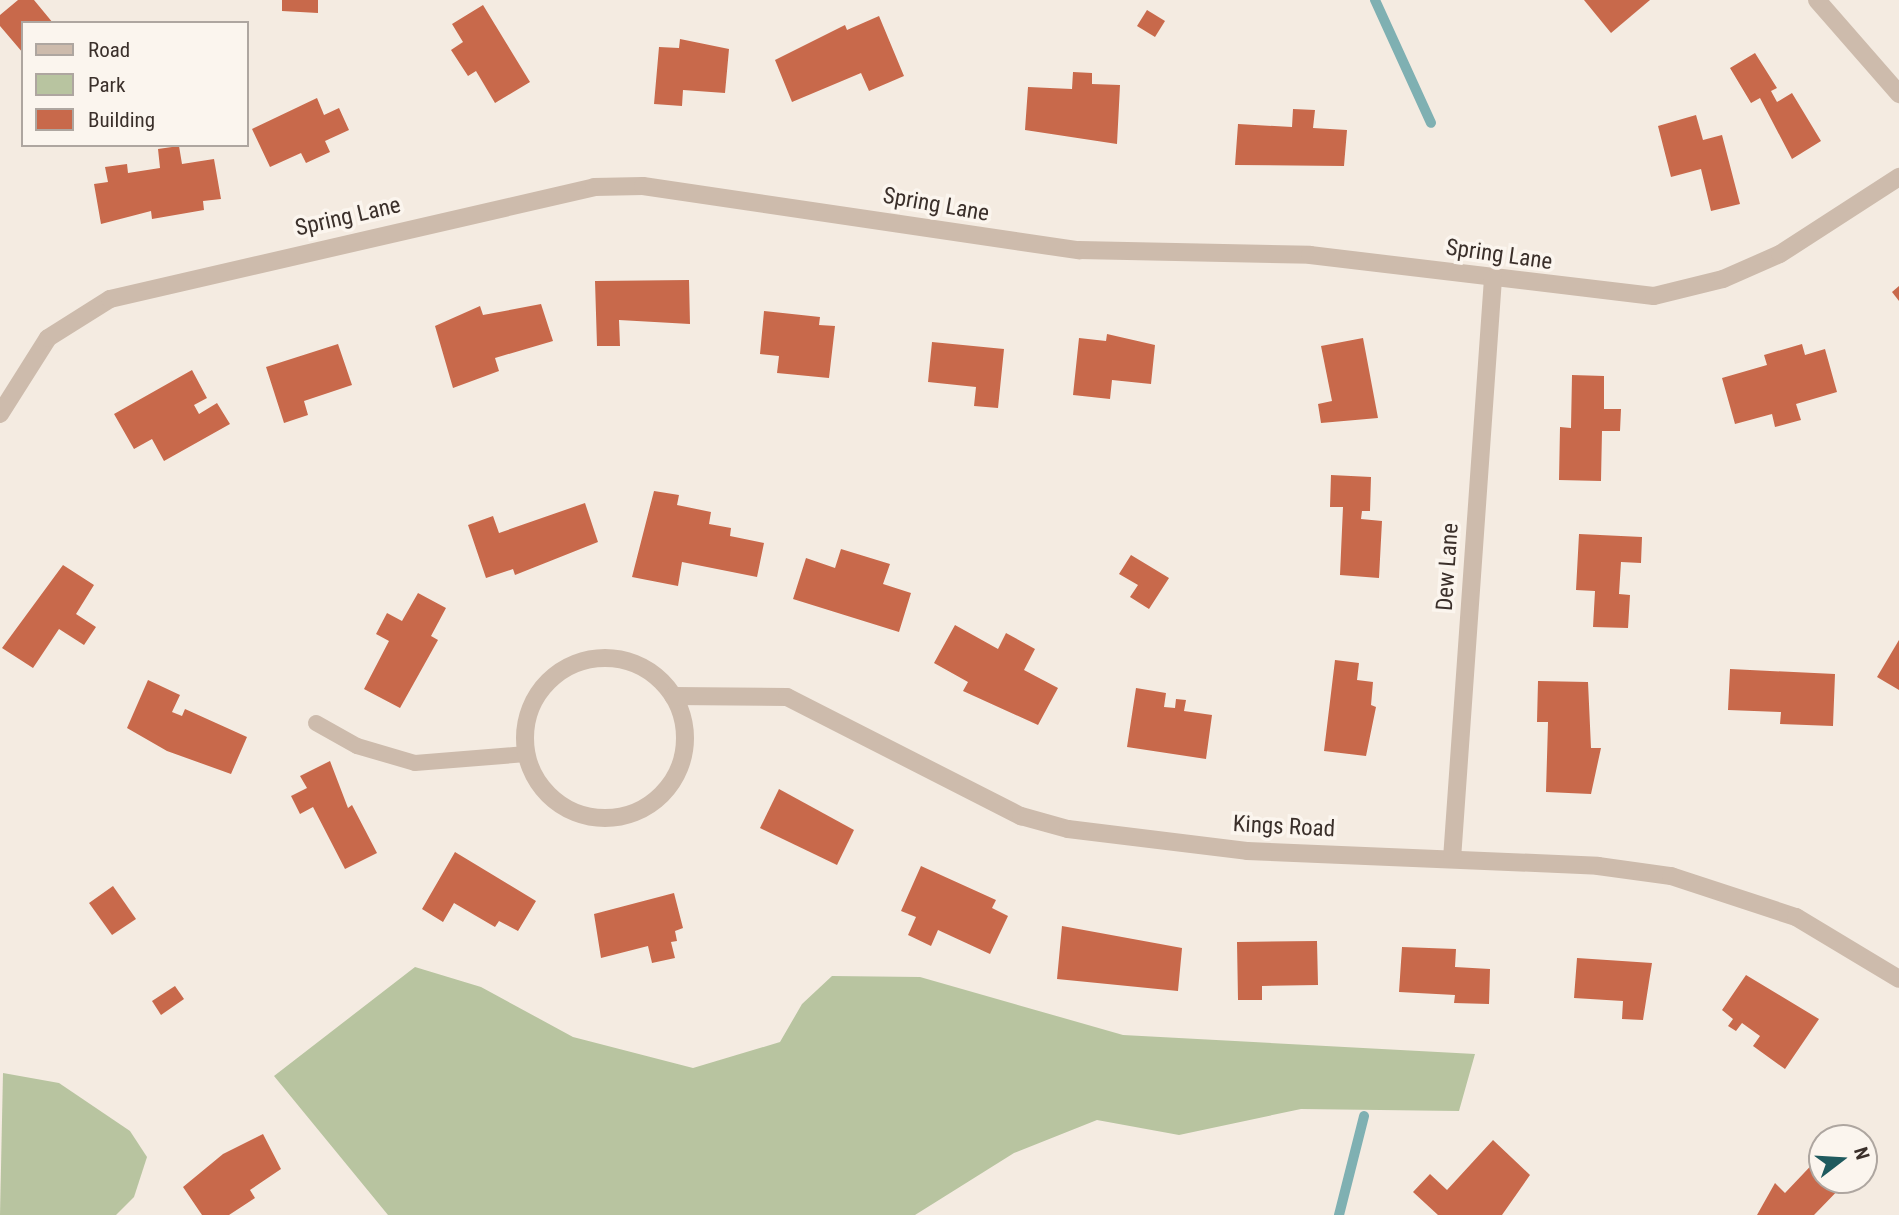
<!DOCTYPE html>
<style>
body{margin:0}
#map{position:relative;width:1899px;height:1215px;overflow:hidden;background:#f4ebe1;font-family:"Roboto Condensed",sans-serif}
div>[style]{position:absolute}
.green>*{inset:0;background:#b8c4a0}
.stream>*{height:10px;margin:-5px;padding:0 5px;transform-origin:5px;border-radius:5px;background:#7fb0b2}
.building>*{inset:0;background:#c8694b}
.service>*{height:16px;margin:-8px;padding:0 8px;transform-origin:8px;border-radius:8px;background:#cdbbac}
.minor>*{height:18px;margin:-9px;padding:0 9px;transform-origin:9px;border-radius:9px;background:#cdbbac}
.minor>.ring{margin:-9px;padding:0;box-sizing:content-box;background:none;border:18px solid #cdbbac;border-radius:50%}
span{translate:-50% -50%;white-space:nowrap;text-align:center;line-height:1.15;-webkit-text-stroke:7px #fbf5ee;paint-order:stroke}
.street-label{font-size:23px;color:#3b302b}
.legend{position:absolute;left:21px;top:21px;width:228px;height:126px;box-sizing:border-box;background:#fbf5ee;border:2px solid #aea6a0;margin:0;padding:9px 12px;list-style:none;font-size:21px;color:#3b302b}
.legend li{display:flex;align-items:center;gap:14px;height:35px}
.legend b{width:35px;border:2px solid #aea6a0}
.north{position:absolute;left:1808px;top:1124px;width:70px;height:70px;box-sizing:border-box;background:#fbf5ee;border:2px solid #aea6a0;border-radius:50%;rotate:73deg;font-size:19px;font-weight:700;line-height:28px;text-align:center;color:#3b302b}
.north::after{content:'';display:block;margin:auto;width:24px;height:32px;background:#1f5a5e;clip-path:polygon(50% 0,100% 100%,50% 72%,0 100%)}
</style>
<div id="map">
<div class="green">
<div style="clip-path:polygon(415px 967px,481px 987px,573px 1037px,693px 1068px,780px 1042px,802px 1004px,832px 976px,920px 977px,1123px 1035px,1475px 1054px,1459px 1111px,1301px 1109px,1179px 1135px,1097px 1120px,1014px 1153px,915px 1215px,388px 1215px,274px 1076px)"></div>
<div style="clip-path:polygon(3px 1073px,59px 1083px,130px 1131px,147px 1157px,134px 1197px,116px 1215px,0 1215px)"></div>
</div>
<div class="stream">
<div style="left:1375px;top:0;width:135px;rotate:65.5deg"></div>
<div style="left:1339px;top:1215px;width:102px;rotate:-75.8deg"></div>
</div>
<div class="building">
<div style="clip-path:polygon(18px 0,34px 0,53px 23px,23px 23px,23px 53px,0 26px,0 15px)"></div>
<div style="clip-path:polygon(282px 0,318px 0,318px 13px,282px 11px)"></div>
<div style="clip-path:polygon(1584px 0,1650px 0,1611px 33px)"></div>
<div style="clip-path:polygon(483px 5px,530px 82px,495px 103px,476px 71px,468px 76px,451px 50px,463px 42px,452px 24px)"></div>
<div style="clip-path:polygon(1147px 10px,1165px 21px,1155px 37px,1137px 26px)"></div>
<div style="clip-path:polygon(879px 16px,904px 76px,869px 91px,861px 73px,792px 102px,775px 60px,845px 25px,847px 30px)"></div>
<div style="clip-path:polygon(680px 39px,729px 49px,725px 93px,683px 90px,682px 106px,654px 104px,659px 47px,679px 48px)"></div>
<div style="clip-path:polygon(1755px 53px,1777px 88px,1771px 91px,1777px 102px,1792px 93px,1821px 141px,1792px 159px,1760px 98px,1751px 103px,1730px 68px)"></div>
<div style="clip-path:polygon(1073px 72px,1092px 73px,1092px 84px,1120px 85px,1117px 144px,1025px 130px,1028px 87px,1072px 89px)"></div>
<div style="clip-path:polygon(317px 98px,324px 115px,339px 108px,349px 130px,325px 141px,330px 152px,306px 163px,301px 153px,270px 167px,252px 129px)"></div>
<div style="clip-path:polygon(1293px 109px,1315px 110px,1313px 128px,1347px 130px,1344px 166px,1235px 165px,1238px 124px,1292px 127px)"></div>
<div style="clip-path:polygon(1696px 115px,1703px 140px,1722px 135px,1740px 204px,1711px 211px,1701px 169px,1671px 177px,1658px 126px)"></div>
<div style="clip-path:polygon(179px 146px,182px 164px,214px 159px,221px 199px,203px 201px,204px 210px,152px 219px,151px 211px,101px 224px,94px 184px,108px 182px,105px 167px,127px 164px,128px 173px,160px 168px,158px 149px)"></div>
<div style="clip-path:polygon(689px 280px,690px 324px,619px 320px,620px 346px,597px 346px,595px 281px)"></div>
<div style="clip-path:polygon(1899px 286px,1899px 301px,1892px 292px)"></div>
<div style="clip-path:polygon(541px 304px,553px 341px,495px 358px,499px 371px,453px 388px,435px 326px,480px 306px,483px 315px)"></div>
<div style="clip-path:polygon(764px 311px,820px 317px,819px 325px,835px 326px,829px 378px,777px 373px,779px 356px,760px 354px)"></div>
<div style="clip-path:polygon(1107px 334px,1155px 345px,1151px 384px,1112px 380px,1110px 399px,1073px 395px,1079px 338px,1106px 341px)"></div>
<div style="clip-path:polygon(1363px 338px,1378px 418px,1321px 423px,1318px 404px,1332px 401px,1321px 346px)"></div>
<div style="clip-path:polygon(932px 342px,1004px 349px,998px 408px,974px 406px,976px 387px,928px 382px)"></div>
<div style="clip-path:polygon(338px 344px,352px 385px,304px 401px,308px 415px,284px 423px,266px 367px)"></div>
<div style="clip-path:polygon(1802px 344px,1805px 355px,1825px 349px,1837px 392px,1796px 404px,1801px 420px,1775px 427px,1772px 414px,1735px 424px,1722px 378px,1767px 365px,1764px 355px)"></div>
<div style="clip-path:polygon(192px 370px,207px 398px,194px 405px,199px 414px,217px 403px,230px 424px,164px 461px,152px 439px,134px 449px,114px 414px)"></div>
<div style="clip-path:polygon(1572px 375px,1604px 376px,1604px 409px,1621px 409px,1620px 431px,1602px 431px,1601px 481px,1559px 480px,1560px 427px,1571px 428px)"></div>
<div style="clip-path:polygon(1331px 475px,1371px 477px,1370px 511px,1362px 511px,1361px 519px,1382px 521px,1379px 578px,1340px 575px,1343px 507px,1330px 507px)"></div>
<div style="clip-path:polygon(654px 491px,679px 495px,677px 505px,711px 512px,709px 524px,731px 528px,730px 536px,764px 543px,757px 577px,682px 562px,678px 586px,632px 577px)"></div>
<div style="clip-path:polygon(585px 503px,598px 542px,515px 575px,513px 569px,486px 578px,468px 525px,493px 516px,499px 533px)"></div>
<div style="clip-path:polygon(1579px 534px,1642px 537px,1641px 563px,1621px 562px,1619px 594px,1630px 595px,1628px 628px,1593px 627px,1595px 591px,1576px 590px)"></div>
<div style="clip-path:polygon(841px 549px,890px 564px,883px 584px,911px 593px,899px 632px,793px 599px,806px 558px,835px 568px)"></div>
<div style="clip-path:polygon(1131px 555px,1169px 578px,1149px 609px,1130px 597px,1138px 585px,1119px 574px)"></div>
<div style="clip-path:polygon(63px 565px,94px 585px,76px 614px,96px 627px,84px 645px,59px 629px,33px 668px,2px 648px)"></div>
<div style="clip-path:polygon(418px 593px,446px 608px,431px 636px,438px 640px,400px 708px,364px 689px,389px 641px,376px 634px,387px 613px,402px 621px)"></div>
<div style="clip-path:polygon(955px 625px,998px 649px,1006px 633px,1035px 649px,1024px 670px,1058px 688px,1038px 725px,963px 691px,968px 682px,934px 663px)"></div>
<div style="clip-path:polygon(1899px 640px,1899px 690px,1877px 677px)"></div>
<div style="clip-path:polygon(1335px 660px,1359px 663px,1357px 680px,1373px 682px,1371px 705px,1376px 707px,1366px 756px,1324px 751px)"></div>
<div style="clip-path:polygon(1730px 669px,1835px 674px,1833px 726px,1780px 724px,1781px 712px,1728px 710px)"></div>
<div style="clip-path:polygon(148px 680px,180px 695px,172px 712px,182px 716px,185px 709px,247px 737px,231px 774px,167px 751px,127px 728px)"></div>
<div style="clip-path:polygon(1538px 681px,1588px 682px,1591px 748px,1601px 748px,1591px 794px,1546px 792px,1548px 722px,1537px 722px)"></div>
<div style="clip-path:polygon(1136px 688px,1166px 693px,1164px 707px,1175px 708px,1176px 699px,1186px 700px,1184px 711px,1212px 715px,1206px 759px,1127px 747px)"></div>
<div style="clip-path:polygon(330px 761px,348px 808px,352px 805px,377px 853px,345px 869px,313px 807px,300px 814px,291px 796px,307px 788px,300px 776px)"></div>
<div style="clip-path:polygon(779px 789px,854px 830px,837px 865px,760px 828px)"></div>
<div style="clip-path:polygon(455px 852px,536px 901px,518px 931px,499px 921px,495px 927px,454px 903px,443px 922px,422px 909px)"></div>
<div style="clip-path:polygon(921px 866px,996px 900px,992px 908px,1008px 916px,990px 954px,938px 930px,931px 946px,908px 935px,916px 917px,901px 911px)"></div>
<div style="clip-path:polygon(113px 886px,136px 919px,112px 935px,89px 903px)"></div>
<div style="clip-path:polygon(674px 893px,683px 928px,675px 931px,677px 941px,671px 942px,675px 958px,652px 963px,648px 946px,601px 958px,594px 914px)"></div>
<div style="clip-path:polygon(1062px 926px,1182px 948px,1178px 991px,1057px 979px)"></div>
<div style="clip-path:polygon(1317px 941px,1318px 985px,1262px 986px,1262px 1000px,1238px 1000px,1237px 942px)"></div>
<div style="clip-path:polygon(1402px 947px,1456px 949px,1455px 967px,1490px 969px,1489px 1004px,1454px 1003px,1455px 995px,1399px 992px)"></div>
<div style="clip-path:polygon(1577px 958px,1652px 963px,1643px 1020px,1622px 1019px,1623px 1001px,1574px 998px)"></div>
<div style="clip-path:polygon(1746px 975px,1819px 1019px,1785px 1069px,1753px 1046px,1760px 1036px,1742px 1023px,1736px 1031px,1728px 1026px,1733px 1019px,1722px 1010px)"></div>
<div style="clip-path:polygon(175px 986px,184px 999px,161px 1015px,152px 1001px)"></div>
<div style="clip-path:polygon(263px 1134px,281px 1169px,250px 1190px,255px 1198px,229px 1215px,202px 1215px,183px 1187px,223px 1154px)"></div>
<div style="clip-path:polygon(1493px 1140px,1530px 1175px,1502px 1215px,1438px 1215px,1413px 1192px,1430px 1174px,1447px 1190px)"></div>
<div style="clip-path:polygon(1822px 1154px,1822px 1180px,1848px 1180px,1814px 1215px,1757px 1215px,1775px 1183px,1785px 1193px)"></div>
</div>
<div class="service">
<div style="left:316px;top:723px;width:47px;rotate:29.3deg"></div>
<div style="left:357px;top:746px;width:60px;rotate:16.3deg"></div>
<div style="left:415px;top:763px;width:111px;rotate:-4.6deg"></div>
</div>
<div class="minor">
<div style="left:1817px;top:0;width:125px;rotate:48.9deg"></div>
<div style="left:0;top:414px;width:90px;rotate:-57.7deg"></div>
<div style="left:48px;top:338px;width:73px;rotate:-32.2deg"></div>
<div style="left:110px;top:299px;width:497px;rotate:-13deg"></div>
<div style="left:594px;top:187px;width:49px;rotate:-1.2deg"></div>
<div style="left:643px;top:186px;width:441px;rotate:8.4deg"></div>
<div style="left:1079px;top:250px;width:231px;rotate:1.2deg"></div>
<div style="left:1310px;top:255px;width:346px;rotate:6.8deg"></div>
<div style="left:1654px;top:296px;width:71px;rotate:-13.8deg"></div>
<div style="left:1723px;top:279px;width:62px;rotate:-23.7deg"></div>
<div style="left:1780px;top:254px;width:142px;rotate:-32.9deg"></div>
<div class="ring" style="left:525px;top:658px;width:142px;height:142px"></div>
<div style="left:673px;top:696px;width:114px;rotate:0.5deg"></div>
<div style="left:787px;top:697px;width:263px;rotate:27deg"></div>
<div style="left:1021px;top:816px;width:49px;rotate:15.5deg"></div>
<div style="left:1068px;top:829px;width:180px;rotate:7deg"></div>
<div style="left:1247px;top:851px;width:351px;rotate:2.4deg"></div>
<div style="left:1598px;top:866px;width:74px;rotate:7.8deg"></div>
<div style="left:1671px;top:876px;width:132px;rotate:18.2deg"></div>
<div style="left:1796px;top:917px;width:120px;rotate:31deg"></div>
<div style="left:1452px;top:859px;width:582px;rotate:-85.96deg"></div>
</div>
<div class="street-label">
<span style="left:936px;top:205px;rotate:10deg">Spring Lane</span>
<span style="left:348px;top:217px;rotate:-13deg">Spring Lane</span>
<span style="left:1499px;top:255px;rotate:8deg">Spring Lane</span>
<span style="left:1448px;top:567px;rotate:-86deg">Dew Lane</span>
<span style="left:1284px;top:827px;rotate:3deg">Kings Road</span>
</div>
<ul class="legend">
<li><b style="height:9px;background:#cdbbac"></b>Road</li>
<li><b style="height:19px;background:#b8c4a0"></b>Park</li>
<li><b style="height:19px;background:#c8694b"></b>Building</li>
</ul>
<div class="north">N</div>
</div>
